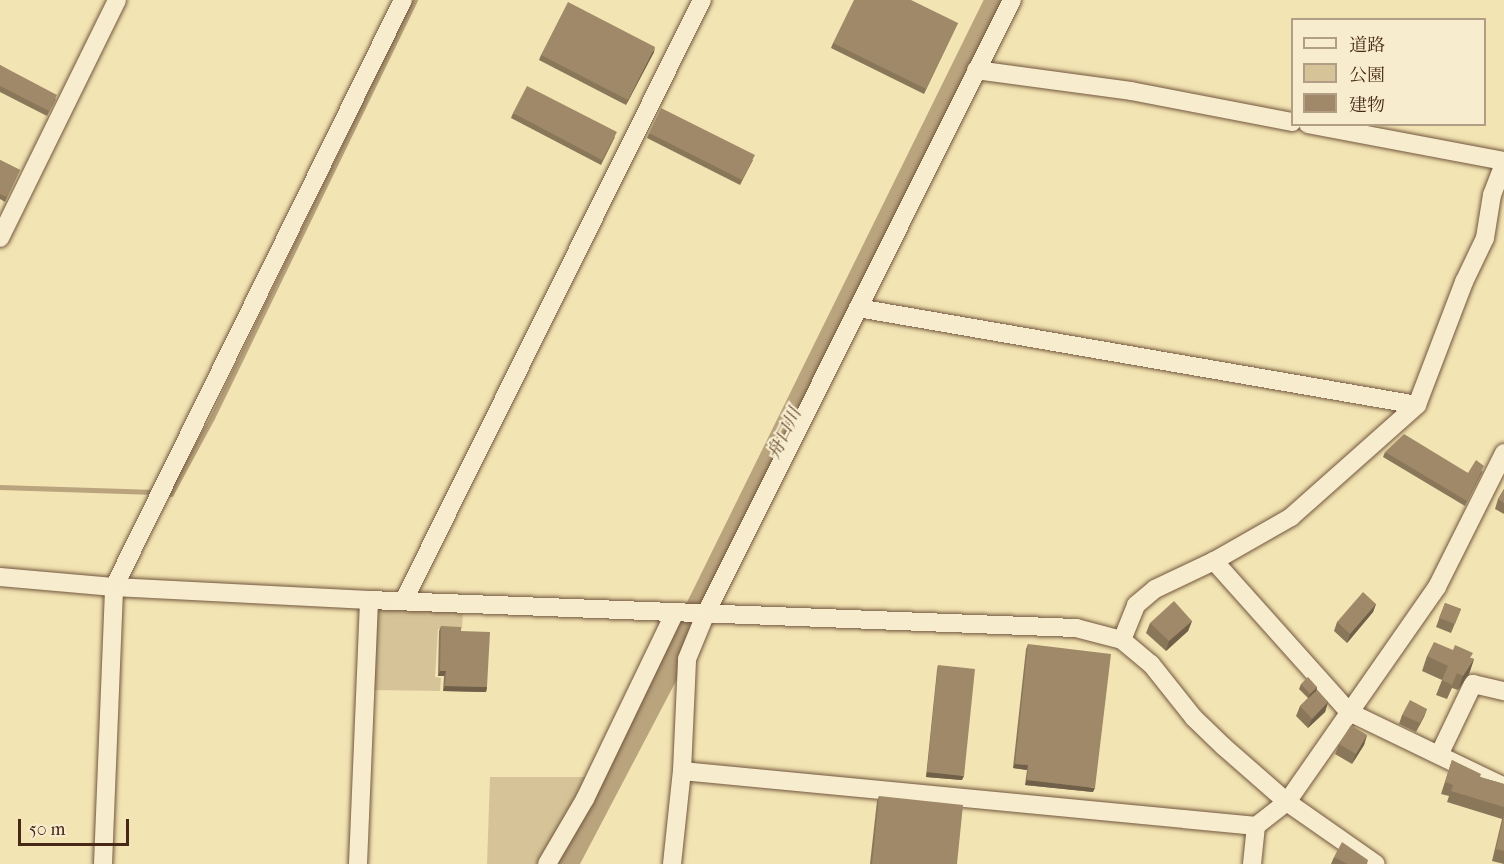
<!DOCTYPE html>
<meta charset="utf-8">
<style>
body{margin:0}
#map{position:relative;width:1504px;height:864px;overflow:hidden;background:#f3e4b3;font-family:"IM FELL French Canon","Noto Serif JP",serif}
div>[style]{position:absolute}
.green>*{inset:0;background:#d6c498}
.stream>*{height:4.5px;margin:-2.25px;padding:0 2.25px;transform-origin:2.25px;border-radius:2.25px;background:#b9a47e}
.river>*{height:27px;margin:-13.5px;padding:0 13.5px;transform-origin:13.5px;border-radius:13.5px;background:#b9a47e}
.roads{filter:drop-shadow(0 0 2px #72563d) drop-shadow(0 0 2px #72563d)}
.minor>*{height:18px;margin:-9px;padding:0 9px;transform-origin:9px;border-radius:9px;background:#f7edce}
.wall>*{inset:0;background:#8a7659}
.shaded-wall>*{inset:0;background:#706049}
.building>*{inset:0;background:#a08968}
span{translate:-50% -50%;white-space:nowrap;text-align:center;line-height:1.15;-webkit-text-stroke:4.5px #f7edce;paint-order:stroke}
.water-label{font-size:18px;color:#694c35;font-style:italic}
.legend{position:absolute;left:1291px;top:18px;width:195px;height:108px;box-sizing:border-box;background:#f7edce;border:2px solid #b19e84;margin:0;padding:8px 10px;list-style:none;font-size:18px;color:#472716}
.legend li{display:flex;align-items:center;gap:12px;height:30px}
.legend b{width:30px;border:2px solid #b19e84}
.scale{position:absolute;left:18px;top:819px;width:111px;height:27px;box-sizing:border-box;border:3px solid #472716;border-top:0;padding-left:8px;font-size:18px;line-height:21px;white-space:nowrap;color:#472716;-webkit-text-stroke:4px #f7edce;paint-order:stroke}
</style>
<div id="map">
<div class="green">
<div style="clip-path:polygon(376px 608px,463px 612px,462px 629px,438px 629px,435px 677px,441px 678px,440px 691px,372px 690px)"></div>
<div style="clip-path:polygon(490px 777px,590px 777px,539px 864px,487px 864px)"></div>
</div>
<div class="stream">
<div style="left:0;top:487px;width:155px;rotate:1.8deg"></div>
<div style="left:164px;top:493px;width:7px;rotate:8deg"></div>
<div style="left:171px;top:494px;width:86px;rotate:-61.7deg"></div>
<div style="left:212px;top:418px;width:465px;rotate:-64.1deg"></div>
</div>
<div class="river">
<div style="left:564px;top:864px;width:295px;rotate:-62.3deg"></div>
<div style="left:701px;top:603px;width:672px;rotate:-63.78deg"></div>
</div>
<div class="roads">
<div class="minor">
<div style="left:976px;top:70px;width:156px;rotate:7.7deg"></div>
<div style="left:1131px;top:91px;width:164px;rotate:10.9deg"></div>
<div style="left:1308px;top:124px;width:199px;rotate:10.7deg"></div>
<div style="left:0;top:238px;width:265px;rotate:-63.8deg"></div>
<div style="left:858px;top:308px;width:567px;rotate:9.84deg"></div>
<div style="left:1214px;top:561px;width:203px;rotate:48.2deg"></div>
<div style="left:1349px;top:712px;width:169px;rotate:25.7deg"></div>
<div style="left:0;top:577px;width:114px;rotate:5deg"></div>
<div style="left:114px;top:587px;width:255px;rotate:2.9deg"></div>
<div style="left:369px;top:600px;width:708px;rotate:2.27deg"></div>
<div style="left:1076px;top:628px;width:48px;rotate:14.6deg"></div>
<div style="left:1122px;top:640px;width:38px;rotate:40deg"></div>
<div style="left:1151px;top:664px;width:69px;rotate:51.5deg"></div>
<div style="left:1194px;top:718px;width:40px;rotate:44deg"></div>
<div style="left:1223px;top:746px;width:85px;rotate:41.2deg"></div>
<div style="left:1287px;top:802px;width:108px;rotate:34.9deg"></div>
<div style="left:404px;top:600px;width:670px;rotate:-63.59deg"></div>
<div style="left:1122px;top:640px;width:38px;rotate:-68deg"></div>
<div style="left:1136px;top:605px;width:25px;rotate:-40deg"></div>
<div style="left:1155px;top:589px;width:65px;rotate:-25.4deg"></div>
<div style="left:1214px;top:561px;width:89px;rotate:-29.7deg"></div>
<div style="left:1291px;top:517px;width:169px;rotate:-41.6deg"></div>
<div style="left:1417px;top:405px;width:132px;rotate:-69.1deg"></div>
<div style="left:1464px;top:282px;width:49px;rotate:-64.5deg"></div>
<div style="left:1485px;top:238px;width:44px;rotate:-80.8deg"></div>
<div style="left:1492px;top:195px;width:34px;rotate:-69deg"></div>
<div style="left:1439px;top:755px;width:79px;rotate:-64.4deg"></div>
<div style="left:1473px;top:684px;width:32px;rotate:13deg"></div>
<div style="left:682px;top:771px;width:577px;rotate:5.47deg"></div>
<div style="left:1256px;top:826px;width:39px;rotate:-38deg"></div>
<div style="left:1287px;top:802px;width:262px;rotate:-55.1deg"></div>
<div style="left:1437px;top:587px;width:150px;rotate:-63.4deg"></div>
<div style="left:103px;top:864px;width:277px;rotate:-87.7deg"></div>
<div style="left:114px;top:587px;width:654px;rotate:-63.79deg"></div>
<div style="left:358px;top:864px;width:264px;rotate:-87.6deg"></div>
<div style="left:547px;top:864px;width:75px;rotate:-59.7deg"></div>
<div style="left:585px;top:799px;width:205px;rotate:-64.3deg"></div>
<div style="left:672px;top:864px;width:94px;rotate:-83.9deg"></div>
<div style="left:682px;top:771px;width:112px;rotate:-87.4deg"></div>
<div style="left:687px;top:659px;width:50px;rotate:-67.6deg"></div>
<div style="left:706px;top:613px;width:685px;rotate:-63.47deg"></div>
<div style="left:1252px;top:864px;width:38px;rotate:-84deg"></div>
</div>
</div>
<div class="wall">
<div style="clip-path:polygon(958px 23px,924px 94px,831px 48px,833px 43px)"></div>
<div style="clip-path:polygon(654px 52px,626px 105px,539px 60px,541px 55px)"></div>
<div style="clip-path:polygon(0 65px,56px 99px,47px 116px,0 92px)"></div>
<div style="clip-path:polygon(513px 113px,615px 137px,601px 165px,511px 118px)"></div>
<div style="clip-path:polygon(649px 133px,753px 160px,740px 185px,647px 138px)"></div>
<div style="clip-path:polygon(0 160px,20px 170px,5px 202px,0 199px)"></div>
<div style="clip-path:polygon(1385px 452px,1468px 473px,1483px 471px,1465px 506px,1383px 457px)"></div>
<div style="clip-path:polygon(1504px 489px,1504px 514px,1495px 509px,1498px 499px)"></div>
<div style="clip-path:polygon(1445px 603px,1461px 609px,1451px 633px,1436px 627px)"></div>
<div style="clip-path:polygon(1376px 604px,1373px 612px,1347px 643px,1334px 631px,1337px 622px)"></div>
<div style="clip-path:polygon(1192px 621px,1188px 631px,1166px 651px,1146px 633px,1150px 623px)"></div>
<div style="clip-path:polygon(441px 626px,461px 631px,487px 687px,486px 692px,443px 691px,444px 676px,438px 676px,439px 631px)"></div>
<div style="clip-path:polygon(1028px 644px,1093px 792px,1025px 785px,1027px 770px,1013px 768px,1026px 649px)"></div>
<div style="clip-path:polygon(1427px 656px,1471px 658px,1474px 659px,1469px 674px,1458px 690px,1452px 688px,1447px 699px,1436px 695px,1442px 680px,1422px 671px)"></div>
<div style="clip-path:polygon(938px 665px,962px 780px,926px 777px,937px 670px)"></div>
<div style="clip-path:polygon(1301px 684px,1317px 687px,1316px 691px,1328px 702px,1325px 712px,1308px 728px,1296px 716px,1300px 706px,1308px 698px,1299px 689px)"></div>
<div style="clip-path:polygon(1427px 709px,1416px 732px,1399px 724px,1402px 715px)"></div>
<div style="clip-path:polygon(1367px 735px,1364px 745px,1352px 764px,1335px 754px,1339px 744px)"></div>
<div style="clip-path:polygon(1452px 760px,1480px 777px,1504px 784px,1504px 864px,1492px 861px,1502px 819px,1447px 802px,1449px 796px,1441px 794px)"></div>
<div style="clip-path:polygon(879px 796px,957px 864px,870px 864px,877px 801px)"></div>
<div style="clip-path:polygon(1334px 857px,1367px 864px,1331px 864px)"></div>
</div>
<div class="shaded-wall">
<div style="clip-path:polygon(655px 47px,654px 52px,626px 105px,628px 100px)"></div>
<div style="clip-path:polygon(1376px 604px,1373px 612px,1347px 643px,1350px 634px)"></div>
<div style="clip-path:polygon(1192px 621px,1188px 631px,1166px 651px,1169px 641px)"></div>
<div style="clip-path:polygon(1474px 659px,1469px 674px,1458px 690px,1463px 676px)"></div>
<div style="clip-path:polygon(440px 671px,446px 671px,444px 676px,438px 676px)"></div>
<div style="clip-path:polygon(445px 686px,487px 687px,486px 692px,443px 691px)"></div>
<div style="clip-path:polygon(1317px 687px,1316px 692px,1308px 699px,1310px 694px)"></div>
<div style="clip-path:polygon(1328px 702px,1325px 712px,1308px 728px,1312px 719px)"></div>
<div style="clip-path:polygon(1427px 709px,1424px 717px,1416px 732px,1420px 723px)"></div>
<div style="clip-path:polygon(1367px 735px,1364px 745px,1352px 764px,1356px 754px)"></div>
<div style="clip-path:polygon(1015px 764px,1028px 765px,1027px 770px,1013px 768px)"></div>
<div style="clip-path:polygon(927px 772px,964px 776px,962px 780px,926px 777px)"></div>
<div style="clip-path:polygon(1027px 780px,1095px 788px,1093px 792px,1025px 785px)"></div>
</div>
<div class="building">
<div style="clip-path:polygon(854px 0,911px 0,958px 23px,926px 89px,833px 43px)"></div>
<div style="clip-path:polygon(568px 2px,655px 47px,628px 100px,541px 55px)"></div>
<div style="clip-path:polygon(0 65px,57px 95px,49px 111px,0 86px)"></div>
<div style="clip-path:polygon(527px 86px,617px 132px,602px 160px,513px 113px)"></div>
<div style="clip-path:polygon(661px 108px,755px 155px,742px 180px,649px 133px)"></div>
<div style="clip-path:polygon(0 160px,20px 170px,7px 197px,0 194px)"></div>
<div style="clip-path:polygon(1404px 434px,1468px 473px,1476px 460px,1484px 466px,1467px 501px,1385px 452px)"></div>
<div style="clip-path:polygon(1504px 489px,1504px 503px,1498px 499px)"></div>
<div style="clip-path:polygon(1363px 592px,1376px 604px,1350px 634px,1337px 622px)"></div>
<div style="clip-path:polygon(1174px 601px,1192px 621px,1169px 641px,1150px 623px)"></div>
<div style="clip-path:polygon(1445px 603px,1461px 609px,1455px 624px,1439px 618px)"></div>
<div style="clip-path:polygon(441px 626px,461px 627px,461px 631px,490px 632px,487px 687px,445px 686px,446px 671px,440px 671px)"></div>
<div style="clip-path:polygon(1434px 642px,1453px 650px,1455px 645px,1473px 653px,1470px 658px,1474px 659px,1463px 676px,1457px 673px,1452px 685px,1442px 680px,1448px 666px,1427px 656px)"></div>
<div style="clip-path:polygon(1028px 644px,1111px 654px,1095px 788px,1027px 780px,1028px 765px,1015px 764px)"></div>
<div style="clip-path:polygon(938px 665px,975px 669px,964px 776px,927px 772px)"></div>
<div style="clip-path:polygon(1308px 677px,1317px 687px,1310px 694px,1301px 684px)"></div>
<div style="clip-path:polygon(1317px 690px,1328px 702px,1312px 719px,1300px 706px)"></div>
<div style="clip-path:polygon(1410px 700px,1427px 709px,1420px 723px,1402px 715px)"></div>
<div style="clip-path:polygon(1351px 725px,1367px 735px,1356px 754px,1339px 744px)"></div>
<div style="clip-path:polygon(1452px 760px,1481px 774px,1480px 777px,1504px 784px,1504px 807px,1451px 791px,1453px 785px,1445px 782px)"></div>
<div style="clip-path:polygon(879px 796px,963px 805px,957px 864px,872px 864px)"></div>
<div style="clip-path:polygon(1504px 815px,1504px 851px,1496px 849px)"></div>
<div style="clip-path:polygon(1342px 842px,1368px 860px,1367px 864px,1347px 864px,1334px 857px)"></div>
</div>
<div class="water-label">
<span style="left:785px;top:434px;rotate:-64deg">舟口川</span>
</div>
<ul class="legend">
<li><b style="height:8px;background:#f7edce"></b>道路</li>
<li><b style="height:16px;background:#d6c498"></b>公園</li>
<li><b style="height:16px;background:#a08968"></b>建物</li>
</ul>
<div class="scale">50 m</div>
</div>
